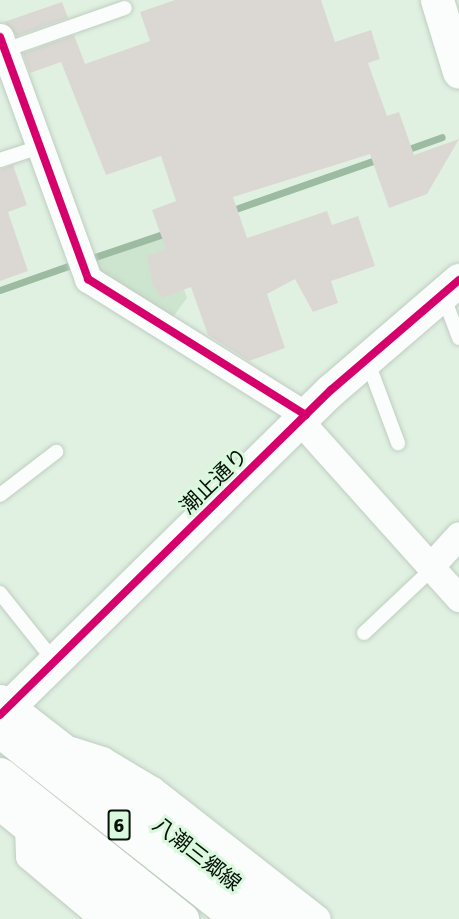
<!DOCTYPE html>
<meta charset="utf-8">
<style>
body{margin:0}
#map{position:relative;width:459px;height:919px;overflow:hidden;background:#e0f1e2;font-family:Signika,"Noto Sans JP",sans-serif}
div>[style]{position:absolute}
.green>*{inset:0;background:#cde4cf}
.stream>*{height:7px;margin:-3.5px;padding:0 3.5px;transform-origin:3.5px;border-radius:3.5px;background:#9cbba0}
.building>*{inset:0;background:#dbd8d3}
.roads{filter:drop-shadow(0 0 2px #bfcdc0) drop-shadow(0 0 2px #bfcdc0)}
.service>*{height:14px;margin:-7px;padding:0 7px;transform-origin:7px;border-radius:7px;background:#fafdfb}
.minor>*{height:27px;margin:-13.5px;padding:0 13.5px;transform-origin:13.5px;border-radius:13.5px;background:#fafdfb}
.tertiary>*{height:33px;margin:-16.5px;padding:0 16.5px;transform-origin:16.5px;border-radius:16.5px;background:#fafdfb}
.secondary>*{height:33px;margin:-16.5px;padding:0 16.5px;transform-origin:16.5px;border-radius:16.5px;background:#fafdfb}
.motorway>*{height:33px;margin:-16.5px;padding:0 16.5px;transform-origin:16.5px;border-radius:16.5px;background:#fafdfb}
.cycleway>*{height:8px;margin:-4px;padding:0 4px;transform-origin:4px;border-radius:4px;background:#d6006c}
span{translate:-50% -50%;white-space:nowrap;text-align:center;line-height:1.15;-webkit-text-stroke:6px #d9f8dd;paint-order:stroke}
.shield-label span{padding:2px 4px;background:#d9f8dd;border:2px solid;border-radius:4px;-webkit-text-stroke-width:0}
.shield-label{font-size:20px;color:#071108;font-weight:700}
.street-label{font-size:21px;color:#071108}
</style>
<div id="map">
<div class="green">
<div style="clip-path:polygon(165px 237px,187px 298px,169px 322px,87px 263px)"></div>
</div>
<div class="stream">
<div style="left:403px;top:151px;width:41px;rotate:-19.7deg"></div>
<div style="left:230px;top:211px;width:160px;rotate:-19.3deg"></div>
<div style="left:86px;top:260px;width:88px;rotate:-18.6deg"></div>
<div style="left:0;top:290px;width:72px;rotate:-19.4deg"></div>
</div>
<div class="building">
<div style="clip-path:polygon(175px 0,321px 0,335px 42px,371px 30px,380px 59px,368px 63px,387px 116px,399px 112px,414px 155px,459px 139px,427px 194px,389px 208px,370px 154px,233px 197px,247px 238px,327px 211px,332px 225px,358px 216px,375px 266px,331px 281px,338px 303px,313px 312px,295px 279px,267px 294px,285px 348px,249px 361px,208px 335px,191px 287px,162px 298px,153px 286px,147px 256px,166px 249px,152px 210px,176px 201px,161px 156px,106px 175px,61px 62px,30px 73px,23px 53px,74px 35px,85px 64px,150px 41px,140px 12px)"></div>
<div style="clip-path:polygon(62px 2px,68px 18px,17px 36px,4px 22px)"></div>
<div style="clip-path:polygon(13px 165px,27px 205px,8px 212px,28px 271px,0 281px,0 169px)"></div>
</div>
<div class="roads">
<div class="service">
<div style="left:2px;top:51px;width:130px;rotate:-19.3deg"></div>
<div style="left:0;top:160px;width:39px;rotate:-18deg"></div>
<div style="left:443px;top:295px;width:46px;rotate:69.6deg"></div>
<div style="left:367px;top:360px;width:89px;rotate:69.5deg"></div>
<div style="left:0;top:495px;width:71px;rotate:-37.5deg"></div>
<div style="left:0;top:593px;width:88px;rotate:51.4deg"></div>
<div style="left:364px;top:633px;width:93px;rotate:-43.3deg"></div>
</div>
<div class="minor">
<div style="left:0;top:37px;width:258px;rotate:70deg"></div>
<div style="left:88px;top:279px;width:257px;rotate:32deg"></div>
<div style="left:300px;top:421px;width:238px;rotate:48.1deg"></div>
<div style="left:430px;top:567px;width:43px;rotate:-47.8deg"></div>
<div style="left:71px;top:750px;width:33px;rotate:18deg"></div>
<div style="left:102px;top:760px;width:58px;rotate:31deg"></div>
<div style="left:152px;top:790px;width:209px;rotate:38deg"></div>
<div style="left:28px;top:826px;width:30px;rotate:88deg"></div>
<div style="left:29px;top:856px;width:98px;rotate:40deg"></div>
</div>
<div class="tertiary">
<div style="left:437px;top:0;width:75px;rotate:73deg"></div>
<div style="left:0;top:715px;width:464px;rotate:-44.5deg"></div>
<div style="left:331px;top:390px;width:169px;rotate:-40.7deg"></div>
</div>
<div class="secondary">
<div style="left:0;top:701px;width:356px;rotate:37.8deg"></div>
<div style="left:0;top:803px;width:183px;rotate:39.2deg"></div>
</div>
<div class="motorway">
<div style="left:0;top:731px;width:303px;rotate:38.3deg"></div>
<div style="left:0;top:774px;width:233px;rotate:38.5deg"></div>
</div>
</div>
<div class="cycleway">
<div style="left:0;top:37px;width:258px;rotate:70deg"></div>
<div style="left:88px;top:279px;width:257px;rotate:32deg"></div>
<div style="left:0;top:715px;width:464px;rotate:-44.5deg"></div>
<div style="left:331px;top:390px;width:169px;rotate:-40.7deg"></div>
</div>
<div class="shield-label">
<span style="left:119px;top:825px">6</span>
</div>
<div class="street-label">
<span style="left:214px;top:481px;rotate:-44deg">潮止通り</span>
<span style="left:197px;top:854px;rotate:38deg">八潮三郷線</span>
</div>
</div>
